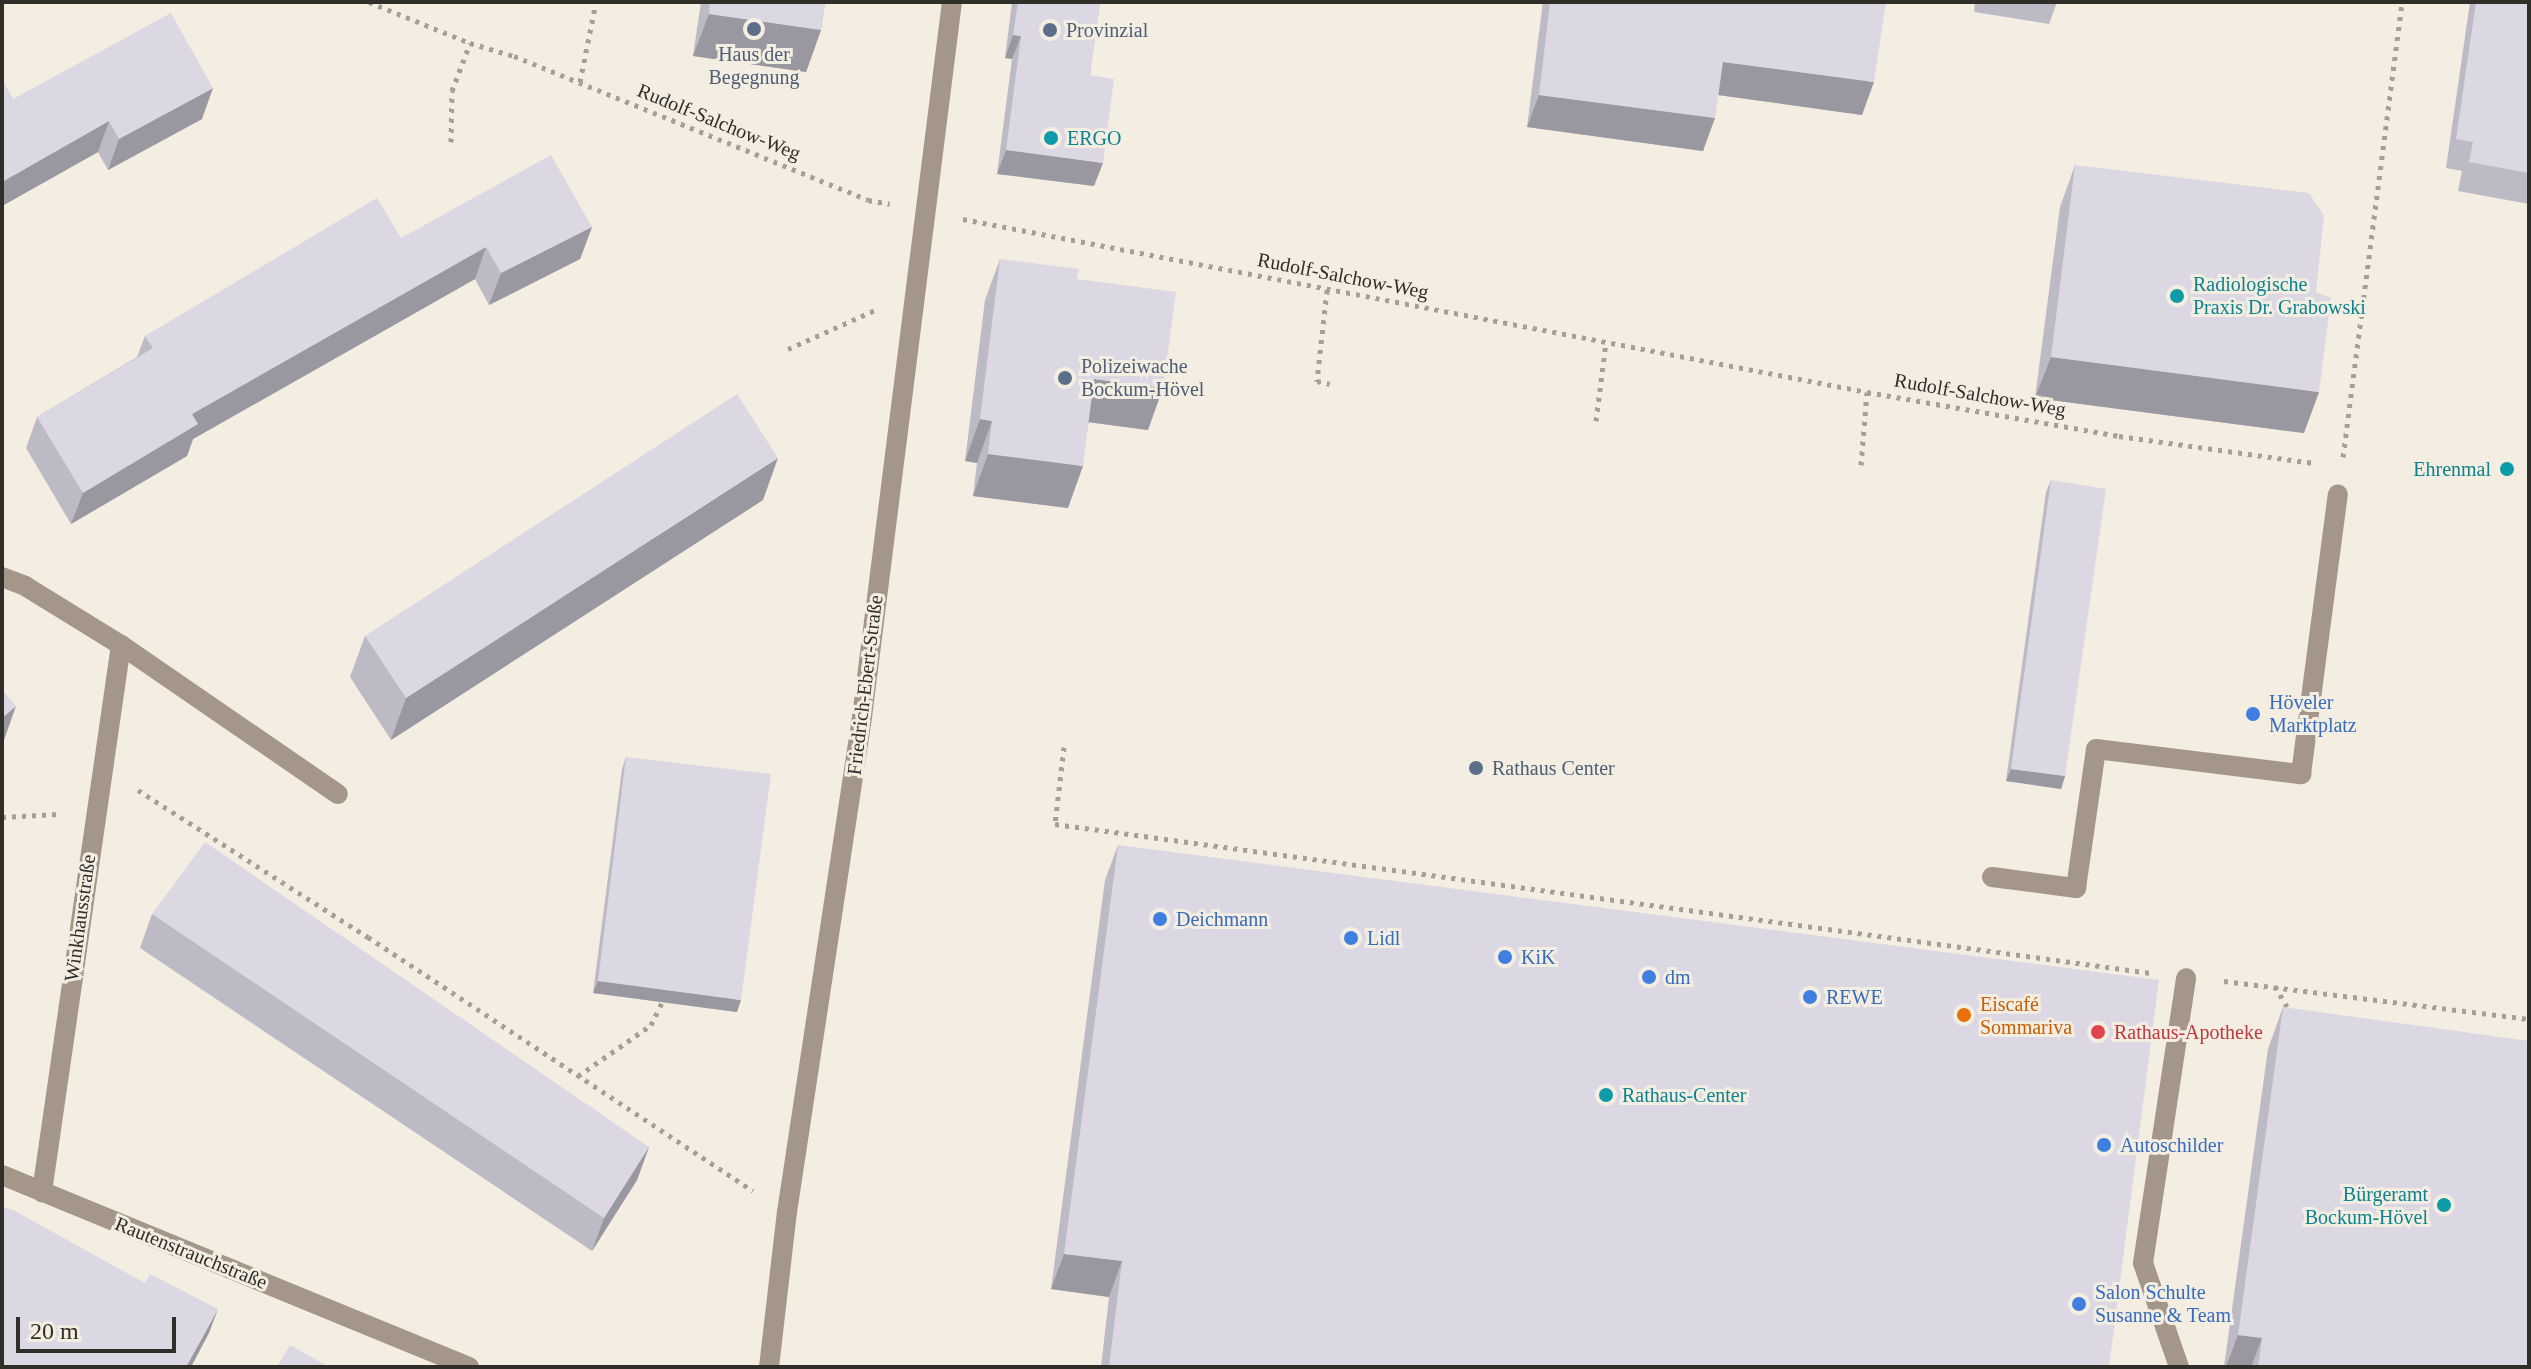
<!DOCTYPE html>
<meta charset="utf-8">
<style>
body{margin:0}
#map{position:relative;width:2531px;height:1369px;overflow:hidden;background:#f4ede1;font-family:Georgia,serif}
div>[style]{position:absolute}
.path>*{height:5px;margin-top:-2.5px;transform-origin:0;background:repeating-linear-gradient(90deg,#a5a097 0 4px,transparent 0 10px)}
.street>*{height:20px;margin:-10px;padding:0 10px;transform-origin:10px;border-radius:10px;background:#a4978a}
.wall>*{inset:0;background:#bcbac4}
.shaded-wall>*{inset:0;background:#9997a0}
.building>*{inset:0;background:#dbd8e4}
.dots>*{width:22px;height:22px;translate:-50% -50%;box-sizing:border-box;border:4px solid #f4ede1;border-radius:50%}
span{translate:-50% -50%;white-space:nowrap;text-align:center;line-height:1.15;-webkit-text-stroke:6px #f4ede1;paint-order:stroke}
.service-label{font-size:20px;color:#4e5e75}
.left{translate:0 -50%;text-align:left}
.street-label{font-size:20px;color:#302e29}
.culture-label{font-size:20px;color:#0d838f}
.right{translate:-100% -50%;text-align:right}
.shop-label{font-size:20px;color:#366cbe}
.food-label{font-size:20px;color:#c56008}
.health-label{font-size:20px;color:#be3a42}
.frame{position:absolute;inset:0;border:4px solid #302e29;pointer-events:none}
.scale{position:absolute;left:16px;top:1317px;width:160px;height:36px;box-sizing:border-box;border:4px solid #302e29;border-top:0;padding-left:10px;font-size:24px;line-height:28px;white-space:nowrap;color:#302e29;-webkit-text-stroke:6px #f4ede1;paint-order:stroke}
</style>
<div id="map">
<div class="path">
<div style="left:369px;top:2px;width:109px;rotate:22.1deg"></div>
<div style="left:470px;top:43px;width:46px;rotate:16.5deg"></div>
<div style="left:514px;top:56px;width:382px;rotate:22.1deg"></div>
<div style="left:868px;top:200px;width:22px;rotate:10deg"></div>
<div style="left:580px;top:82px;width:82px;rotate:-78.7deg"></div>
<div style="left:451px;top:142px;width:51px;rotate:-88.9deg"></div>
<div style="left:452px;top:91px;width:51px;rotate:-69.4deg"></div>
<div style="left:963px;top:219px;width:920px;rotate:10.83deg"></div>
<div style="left:1867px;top:392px;width:256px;rotate:9.9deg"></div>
<div style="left:2119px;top:436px;width:197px;rotate:7.9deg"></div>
<div style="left:1327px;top:290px;width:92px;rotate:96.3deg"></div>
<div style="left:1317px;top:381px;width:13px;rotate:13deg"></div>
<div style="left:788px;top:349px;width:95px;rotate:-24.1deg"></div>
<div style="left:1596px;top:421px;width:80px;rotate:-82.8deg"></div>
<div style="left:2343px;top:457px;width:459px;rotate:-82.6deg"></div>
<div style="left:1861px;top:465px;width:73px;rotate:-85.3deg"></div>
<div style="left:1064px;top:747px;width:78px;rotate:96.7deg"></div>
<div style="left:1055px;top:824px;width:1106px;rotate:7.74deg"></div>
<div style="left:138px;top:790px;width:273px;rotate:32.6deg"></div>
<div style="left:368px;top:937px;width:461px;rotate:33.4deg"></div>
<div style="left:2px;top:817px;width:57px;rotate:-3deg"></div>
<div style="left:2224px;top:981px;width:307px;rotate:7.1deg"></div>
<div style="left:2275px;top:986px;width:30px;rotate:60deg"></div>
<div style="left:578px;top:1076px;width:89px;rotate:-34.9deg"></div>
<div style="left:651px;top:1025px;width:30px;rotate:-64deg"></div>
</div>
<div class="street">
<div style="left:2px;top:577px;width:25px;rotate:21deg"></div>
<div style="left:25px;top:586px;width:113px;rotate:31.6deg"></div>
<div style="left:121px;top:645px;width:553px;rotate:98.22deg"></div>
<div style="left:121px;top:645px;width:263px;rotate:34.5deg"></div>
<div style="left:1992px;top:877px;width:85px;rotate:7.5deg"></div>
<div style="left:2076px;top:888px;width:140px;rotate:-81.8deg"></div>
<div style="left:2096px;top:749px;width:207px;rotate:7deg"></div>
<div style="left:2301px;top:774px;width:282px;rotate:-82.5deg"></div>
<div style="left:2px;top:1175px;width:505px;rotate:22.35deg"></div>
<div style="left:769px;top:1367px;width:156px;rotate:-83.4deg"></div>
<div style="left:787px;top:1212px;width:501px;rotate:-81.38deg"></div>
<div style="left:862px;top:717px;width:721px;rotate:-82.83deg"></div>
<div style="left:2179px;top:1367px;width:110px;rotate:-109.1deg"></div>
<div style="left:2143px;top:1263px;width:288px;rotate:-81.4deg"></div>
</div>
<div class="wall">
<div style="clip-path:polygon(701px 2px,825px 2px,821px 30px,806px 72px,693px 56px)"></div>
<div style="clip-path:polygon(1012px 2px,1100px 2px,1090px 75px,1094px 186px,997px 174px,1012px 59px,1005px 58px)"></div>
<div style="clip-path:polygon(1543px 2px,1886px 2px,1862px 115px,1718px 95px,1703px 151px,1527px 127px)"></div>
<div style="clip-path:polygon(1975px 2px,2057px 2px,2049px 24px,1974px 12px)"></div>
<div style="clip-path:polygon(2470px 2px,2529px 2px,2529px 204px,2458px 191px,2462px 171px,2446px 168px)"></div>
<div style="clip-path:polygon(2px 81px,13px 99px,202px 119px,108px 170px,98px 152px,2px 206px)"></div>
<div style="clip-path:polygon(2075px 165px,2316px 292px,2304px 433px,2035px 398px,2060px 207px)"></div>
<div style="clip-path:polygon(592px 227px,580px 259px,489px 305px,475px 279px,193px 439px,187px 456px,71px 524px,26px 448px,37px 417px,137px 357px,145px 336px,401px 238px)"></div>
<div style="clip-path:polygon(1000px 259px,1148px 430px,1089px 422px,1068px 508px,973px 496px,977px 463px,965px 461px,985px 300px)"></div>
<div style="clip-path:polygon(2051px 480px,2065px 776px,2061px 789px,2006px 781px,2046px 492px)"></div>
<div style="clip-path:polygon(763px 500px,391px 740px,350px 677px,365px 636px)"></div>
<div style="clip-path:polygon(626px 757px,737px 1012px,593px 993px,622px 769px)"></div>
<div style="clip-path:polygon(1118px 845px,2109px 1367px,1101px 1367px,1109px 1297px,1051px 1289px,1105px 880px)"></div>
<div style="clip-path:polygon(152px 914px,649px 1147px,637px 1180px,592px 1251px,140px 948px)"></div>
<div style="clip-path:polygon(2283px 1007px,2529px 1367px,2224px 1367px,2268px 1049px)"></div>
</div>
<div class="shaded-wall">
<div style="clip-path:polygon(709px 14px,821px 30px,806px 72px,693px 56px)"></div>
<div style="clip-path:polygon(1013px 35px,1021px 36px,1012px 59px,1005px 58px)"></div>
<div style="clip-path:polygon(1723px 62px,1874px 82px,1862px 115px,1711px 94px)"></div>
<div style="clip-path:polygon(213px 88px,202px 119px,108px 170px,119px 139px)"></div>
<div style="clip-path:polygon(1539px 95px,1715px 118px,1703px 151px,1527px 127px)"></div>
<div style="clip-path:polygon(109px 121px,98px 152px,2px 206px,2px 182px)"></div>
<div style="clip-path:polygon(1006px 150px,1103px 163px,1094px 186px,997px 174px)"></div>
<div style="clip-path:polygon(592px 227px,580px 259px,489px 305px,501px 273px)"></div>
<div style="clip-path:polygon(486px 247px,475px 279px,193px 439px,187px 456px,71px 524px,83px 493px,192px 414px)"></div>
<div style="clip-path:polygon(2051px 357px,2319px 392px,2304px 433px,2035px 398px)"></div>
<div style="clip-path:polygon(1094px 379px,1163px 388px,1148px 430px,1079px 421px)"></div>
<div style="clip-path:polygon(980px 419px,992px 421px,977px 463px,965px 461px)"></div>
<div style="clip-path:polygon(988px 454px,1083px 466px,1068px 508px,973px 496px)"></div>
<div style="clip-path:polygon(778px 458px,763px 500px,391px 740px,406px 698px)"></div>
<div style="clip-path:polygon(16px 706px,4px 740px,2px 741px,2px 718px)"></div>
<div style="clip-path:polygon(2011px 769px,2065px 776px,2061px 789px,2006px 781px)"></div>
<div style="clip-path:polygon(598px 981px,741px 1000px,737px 1012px,593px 993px)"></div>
<div style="clip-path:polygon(649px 1147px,637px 1180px,592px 1251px,604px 1218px)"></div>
<div style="clip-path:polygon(1064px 1254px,1122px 1261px,1109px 1297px,1051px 1289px)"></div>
<div style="clip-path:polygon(218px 1309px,209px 1333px,191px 1367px,186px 1367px)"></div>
<div style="clip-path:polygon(2238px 1335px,2262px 1338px,2251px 1367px,2226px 1367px)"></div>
</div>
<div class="building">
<div style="clip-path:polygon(710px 2px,825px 2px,821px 30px,709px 14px)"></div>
<div style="clip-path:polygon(1018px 2px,1100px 2px,1090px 75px,1114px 79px,1103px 163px,1006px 150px,1021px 36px,1013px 35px)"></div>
<div style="clip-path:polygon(1550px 2px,1886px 2px,1874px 82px,1723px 62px,1715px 118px,1539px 95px)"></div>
<div style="clip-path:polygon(2476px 2px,2529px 2px,2529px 173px,2469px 162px,2473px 142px,2456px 139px)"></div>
<div style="clip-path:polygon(171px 13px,213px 88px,119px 139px,109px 121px,2px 182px,2px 81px,13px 99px)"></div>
<div style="clip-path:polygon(551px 155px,592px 227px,501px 273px,486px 247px,192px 414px,198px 424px,83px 493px,37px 417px,153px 348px,145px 336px,377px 198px,401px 238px)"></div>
<div style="clip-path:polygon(2075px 165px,2309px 193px,2324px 216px,2316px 292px,2331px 298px,2319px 392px,2051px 357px)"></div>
<div style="clip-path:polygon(1000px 259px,1079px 269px,1077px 279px,1176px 292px,1163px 388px,1094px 379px,1083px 466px,988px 454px,992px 421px,980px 419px)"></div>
<div style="clip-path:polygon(737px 394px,778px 458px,406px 698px,365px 636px)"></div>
<div style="clip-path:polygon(2051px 480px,2106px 489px,2065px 776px,2011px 769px)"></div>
<div style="clip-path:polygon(2px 690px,16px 706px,2px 718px)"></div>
<div style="clip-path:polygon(626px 757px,771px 774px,741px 1000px,598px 981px)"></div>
<div style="clip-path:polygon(205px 842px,649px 1147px,604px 1218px,152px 914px)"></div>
<div style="clip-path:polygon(1118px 845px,2159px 980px,2109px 1367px,1109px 1367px,1122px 1261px,1064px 1254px)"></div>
<div style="clip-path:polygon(2283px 1007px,2529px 1041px,2529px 1367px,2258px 1367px,2262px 1338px,2238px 1335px)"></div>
<div style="clip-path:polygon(2px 1206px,15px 1211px,145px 1283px,150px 1274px,218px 1309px,186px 1367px,2px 1367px)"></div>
<div style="clip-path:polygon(290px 1345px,329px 1367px,277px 1367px)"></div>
</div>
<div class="dots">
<div style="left:754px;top:29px;background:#5c6f8a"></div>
<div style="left:1050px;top:30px;background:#5c6f8a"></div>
<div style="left:1051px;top:138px;background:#0f9aa8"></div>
<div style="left:2177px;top:296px;background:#0f9aa8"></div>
<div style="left:1065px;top:378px;background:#5c6f8a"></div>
<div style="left:2507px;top:469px;background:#0f9aa8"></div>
<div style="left:2253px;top:714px;background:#3f7fe0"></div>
<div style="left:1476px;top:768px;background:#5c6f8a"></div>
<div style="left:1160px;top:919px;background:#3f7fe0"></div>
<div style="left:1351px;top:938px;background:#3f7fe0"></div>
<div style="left:1505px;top:957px;background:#3f7fe0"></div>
<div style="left:1649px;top:977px;background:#3f7fe0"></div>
<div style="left:1810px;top:997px;background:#3f7fe0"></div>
<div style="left:1964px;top:1015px;background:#e8710a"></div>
<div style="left:2098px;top:1032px;background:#e0444e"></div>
<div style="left:1606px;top:1095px;background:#0f9aa8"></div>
<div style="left:2104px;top:1145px;background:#3f7fe0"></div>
<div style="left:2444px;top:1205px;background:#0f9aa8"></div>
<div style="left:2079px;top:1304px;background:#3f7fe0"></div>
</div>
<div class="service-label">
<span class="left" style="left:1066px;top:30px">Provinzial</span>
<span style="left:754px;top:66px">Haus der<br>Begegnung</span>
<span class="left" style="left:1081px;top:378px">Polizeiwache<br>Bockum-Hövel</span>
<span class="left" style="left:1492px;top:768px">Rathaus Center</span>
</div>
<div class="street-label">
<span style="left:719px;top:122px;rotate:22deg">Rudolf-Salchow-Weg</span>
<span style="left:1343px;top:276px;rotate:11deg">Rudolf-Salchow-Weg</span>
<span style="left:1980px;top:395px;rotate:10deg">Rudolf-Salchow-Weg</span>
<span style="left:865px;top:685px;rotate:-83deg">Friedrich-Ebert-Straße</span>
<span style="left:80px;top:918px;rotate:-82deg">Winkhausstraße</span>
<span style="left:191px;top:1253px;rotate:22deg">Rautenstrauchstraße</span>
</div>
<div class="culture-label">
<span class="left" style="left:1067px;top:138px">ERGO</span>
<span class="left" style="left:2193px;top:296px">Radiologische<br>Praxis Dr. Grabowski</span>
<span class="right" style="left:2491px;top:469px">Ehrenmal</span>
<span class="left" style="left:1622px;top:1095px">Rathaus-Center</span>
<span class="right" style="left:2428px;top:1206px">Bürgeramt<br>Bockum-Hövel</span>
</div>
<div class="shop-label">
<span class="left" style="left:2269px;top:714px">Höveler<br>Marktplatz</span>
<span class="left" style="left:1176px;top:919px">Deichmann</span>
<span class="left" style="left:1367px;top:938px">Lidl</span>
<span class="left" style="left:1521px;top:957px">KiK</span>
<span class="left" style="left:1665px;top:977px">dm</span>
<span class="left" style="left:1826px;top:997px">REWE</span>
<span class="left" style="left:2120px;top:1145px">Autoschilder</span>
<span class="left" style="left:2095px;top:1304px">Salon Schulte<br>Susanne &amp; Team</span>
</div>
<div class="food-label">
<span class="left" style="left:1980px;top:1016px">Eiscafé<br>Sommariva</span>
</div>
<div class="health-label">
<span class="left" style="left:2114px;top:1032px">Rathaus-Apotheke</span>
</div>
<div class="frame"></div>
<div class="scale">20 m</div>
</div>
